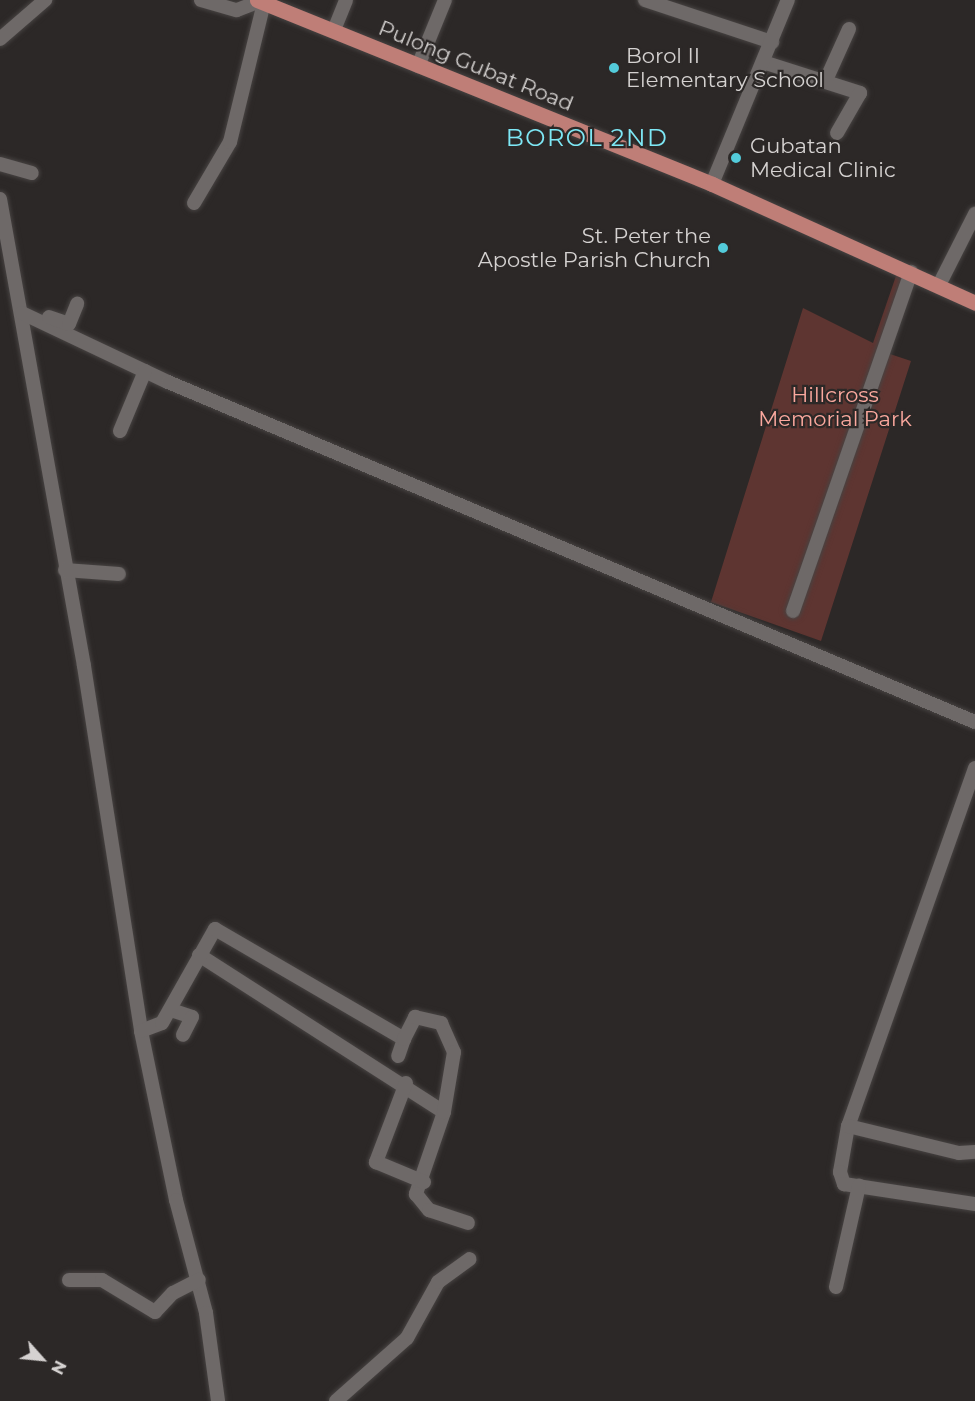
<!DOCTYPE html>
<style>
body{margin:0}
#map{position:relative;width:975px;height:1401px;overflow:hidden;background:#2c2827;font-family:Montserrat,sans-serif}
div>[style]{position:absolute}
.green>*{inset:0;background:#5e3531}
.roads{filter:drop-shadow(0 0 2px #474342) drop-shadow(0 0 2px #474342)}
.minor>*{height:14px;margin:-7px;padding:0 7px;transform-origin:7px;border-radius:7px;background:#6e6968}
.major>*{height:15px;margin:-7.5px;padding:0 7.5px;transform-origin:7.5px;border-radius:7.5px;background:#bf7e77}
.dots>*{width:16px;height:16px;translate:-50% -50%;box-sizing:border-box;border:3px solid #2c2827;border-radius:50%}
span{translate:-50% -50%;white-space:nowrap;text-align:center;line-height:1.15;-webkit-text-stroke:4.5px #2c2827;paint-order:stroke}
.poi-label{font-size:21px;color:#d5d2d1}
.left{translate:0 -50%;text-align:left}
.right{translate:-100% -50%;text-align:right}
.street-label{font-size:21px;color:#d5d2d1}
.park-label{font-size:21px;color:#fba89e}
.quarter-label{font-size:24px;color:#7ee8f6;letter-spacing:1.5px}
.north{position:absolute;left:12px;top:1329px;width:60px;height:60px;-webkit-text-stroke:4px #2c2827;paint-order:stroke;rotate:117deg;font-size:16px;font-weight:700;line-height:24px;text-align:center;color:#d5d2d1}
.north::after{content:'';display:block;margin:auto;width:21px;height:27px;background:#d5d2d1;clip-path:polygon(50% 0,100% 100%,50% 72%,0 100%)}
</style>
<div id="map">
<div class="green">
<div style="clip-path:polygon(897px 273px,915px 281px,887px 353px,911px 361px,821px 641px,711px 602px,803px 308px,873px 343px)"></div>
</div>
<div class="roads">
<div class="minor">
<div style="left:201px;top:0;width:37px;rotate:16deg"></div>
<div style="left:237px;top:10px;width:25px;rotate:-21deg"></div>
<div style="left:645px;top:0;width:134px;rotate:18.3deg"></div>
<div style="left:334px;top:30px;width:32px;rotate:-68deg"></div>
<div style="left:0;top:39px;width:60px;rotate:-40.9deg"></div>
<div style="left:763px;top:62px;width:102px;rotate:17.7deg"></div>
<div style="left:860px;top:93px;width:46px;rotate:119.9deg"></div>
<div style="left:418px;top:66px;width:71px;rotate:-67.8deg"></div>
<div style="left:826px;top:80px;width:56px;rotate:-65.7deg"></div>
<div style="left:0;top:164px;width:33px;rotate:16deg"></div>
<div style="left:712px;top:184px;width:199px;rotate:-67.6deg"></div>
<div style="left:0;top:199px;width:474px;rotate:79.8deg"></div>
<div style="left:84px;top:666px;width:369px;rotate:81.1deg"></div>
<div style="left:141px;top:1031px;width:173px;rotate:78.3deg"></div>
<div style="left:176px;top:1200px;width:117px;rotate:75.1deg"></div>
<div style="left:206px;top:1313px;width:89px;rotate:82.2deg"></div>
<div style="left:194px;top:203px;width:71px;rotate:-59.5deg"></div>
<div style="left:230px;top:142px;width:143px;rotate:-76.3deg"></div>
<div style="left:939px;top:285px;width:80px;rotate:-63.1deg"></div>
<div style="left:22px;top:313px;width:161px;rotate:25.3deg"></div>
<div style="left:168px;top:382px;width:876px;rotate:22.85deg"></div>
<div style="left:49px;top:317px;width:21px;rotate:19deg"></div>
<div style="left:69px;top:324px;width:22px;rotate:-68deg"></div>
<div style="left:120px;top:431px;width:65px;rotate:-67.4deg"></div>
<div style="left:65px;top:570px;width:54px;rotate:4.2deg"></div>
<div style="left:793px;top:611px;width:359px;rotate:-70.8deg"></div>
<div style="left:975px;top:768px;width:380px;rotate:109.5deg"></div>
<div style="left:848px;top:1126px;width:47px;rotate:99.9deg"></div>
<div style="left:840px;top:1172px;width:13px;rotate:72deg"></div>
<div style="left:844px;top:1184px;width:133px;rotate:8.7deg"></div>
<div style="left:199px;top:955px;width:291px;rotate:32.7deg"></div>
<div style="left:444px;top:1112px;width:87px;rotate:108.9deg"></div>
<div style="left:416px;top:1194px;width:21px;rotate:51deg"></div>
<div style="left:429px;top:1210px;width:41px;rotate:18.4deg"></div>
<div style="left:171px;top:1010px;width:22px;rotate:18deg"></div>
<div style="left:192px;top:1017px;width:20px;rotate:117deg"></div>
<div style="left:141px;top:1031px;width:22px;rotate:-21deg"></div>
<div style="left:162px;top:1023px;width:108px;rotate:-60.6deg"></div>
<div style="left:215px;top:929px;width:219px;rotate:30.2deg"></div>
<div style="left:404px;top:1039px;width:18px;rotate:109deg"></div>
<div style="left:404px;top:1039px;width:25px;rotate:-63deg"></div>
<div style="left:415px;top:1017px;width:27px;rotate:13deg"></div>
<div style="left:441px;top:1023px;width:32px;rotate:66deg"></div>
<div style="left:454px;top:1052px;width:61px;rotate:99.5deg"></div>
<div style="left:406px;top:1083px;width:85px;rotate:110.8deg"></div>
<div style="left:376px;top:1162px;width:52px;rotate:22.6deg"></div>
<div style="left:848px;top:1126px;width:114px;rotate:13.7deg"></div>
<div style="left:959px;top:1153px;width:16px;rotate:-4deg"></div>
<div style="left:69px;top:1280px;width:33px"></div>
<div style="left:102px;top:1280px;width:62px;rotate:31.1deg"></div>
<div style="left:155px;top:1312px;width:26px;rotate:-47deg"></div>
<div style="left:173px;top:1293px;width:29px;rotate:-27deg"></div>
<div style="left:836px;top:1287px;width:104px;rotate:-77.2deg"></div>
<div style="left:336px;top:1401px;width:95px;rotate:-41.6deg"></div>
<div style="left:407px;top:1338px;width:64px;rotate:-61deg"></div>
<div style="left:438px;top:1282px;width:39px;rotate:-36deg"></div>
</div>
<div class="major">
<div style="left:257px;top:0;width:491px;rotate:22deg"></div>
<div style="left:712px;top:184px;width:289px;rotate:24.3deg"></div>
</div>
</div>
<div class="dots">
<div style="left:614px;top:68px;background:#53cbda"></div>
<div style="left:736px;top:158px;background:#53cbda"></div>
<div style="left:723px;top:248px;background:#53cbda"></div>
</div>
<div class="poi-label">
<span class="left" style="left:626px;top:68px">Borol II<br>Elementary School</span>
<span class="left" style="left:750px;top:158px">Gubatan<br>Medical Clinic</span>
<span class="right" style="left:711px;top:248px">St. Peter the<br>Apostle Parish Church</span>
</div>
<div class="street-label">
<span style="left:476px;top:66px;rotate:22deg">Pulong Gubat Road</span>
</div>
<div class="park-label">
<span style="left:835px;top:407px">Hillcross<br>Memorial Park</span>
</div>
<div class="quarter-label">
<span style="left:587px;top:138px">BOROL 2ND</span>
</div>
<div class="north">N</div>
</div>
